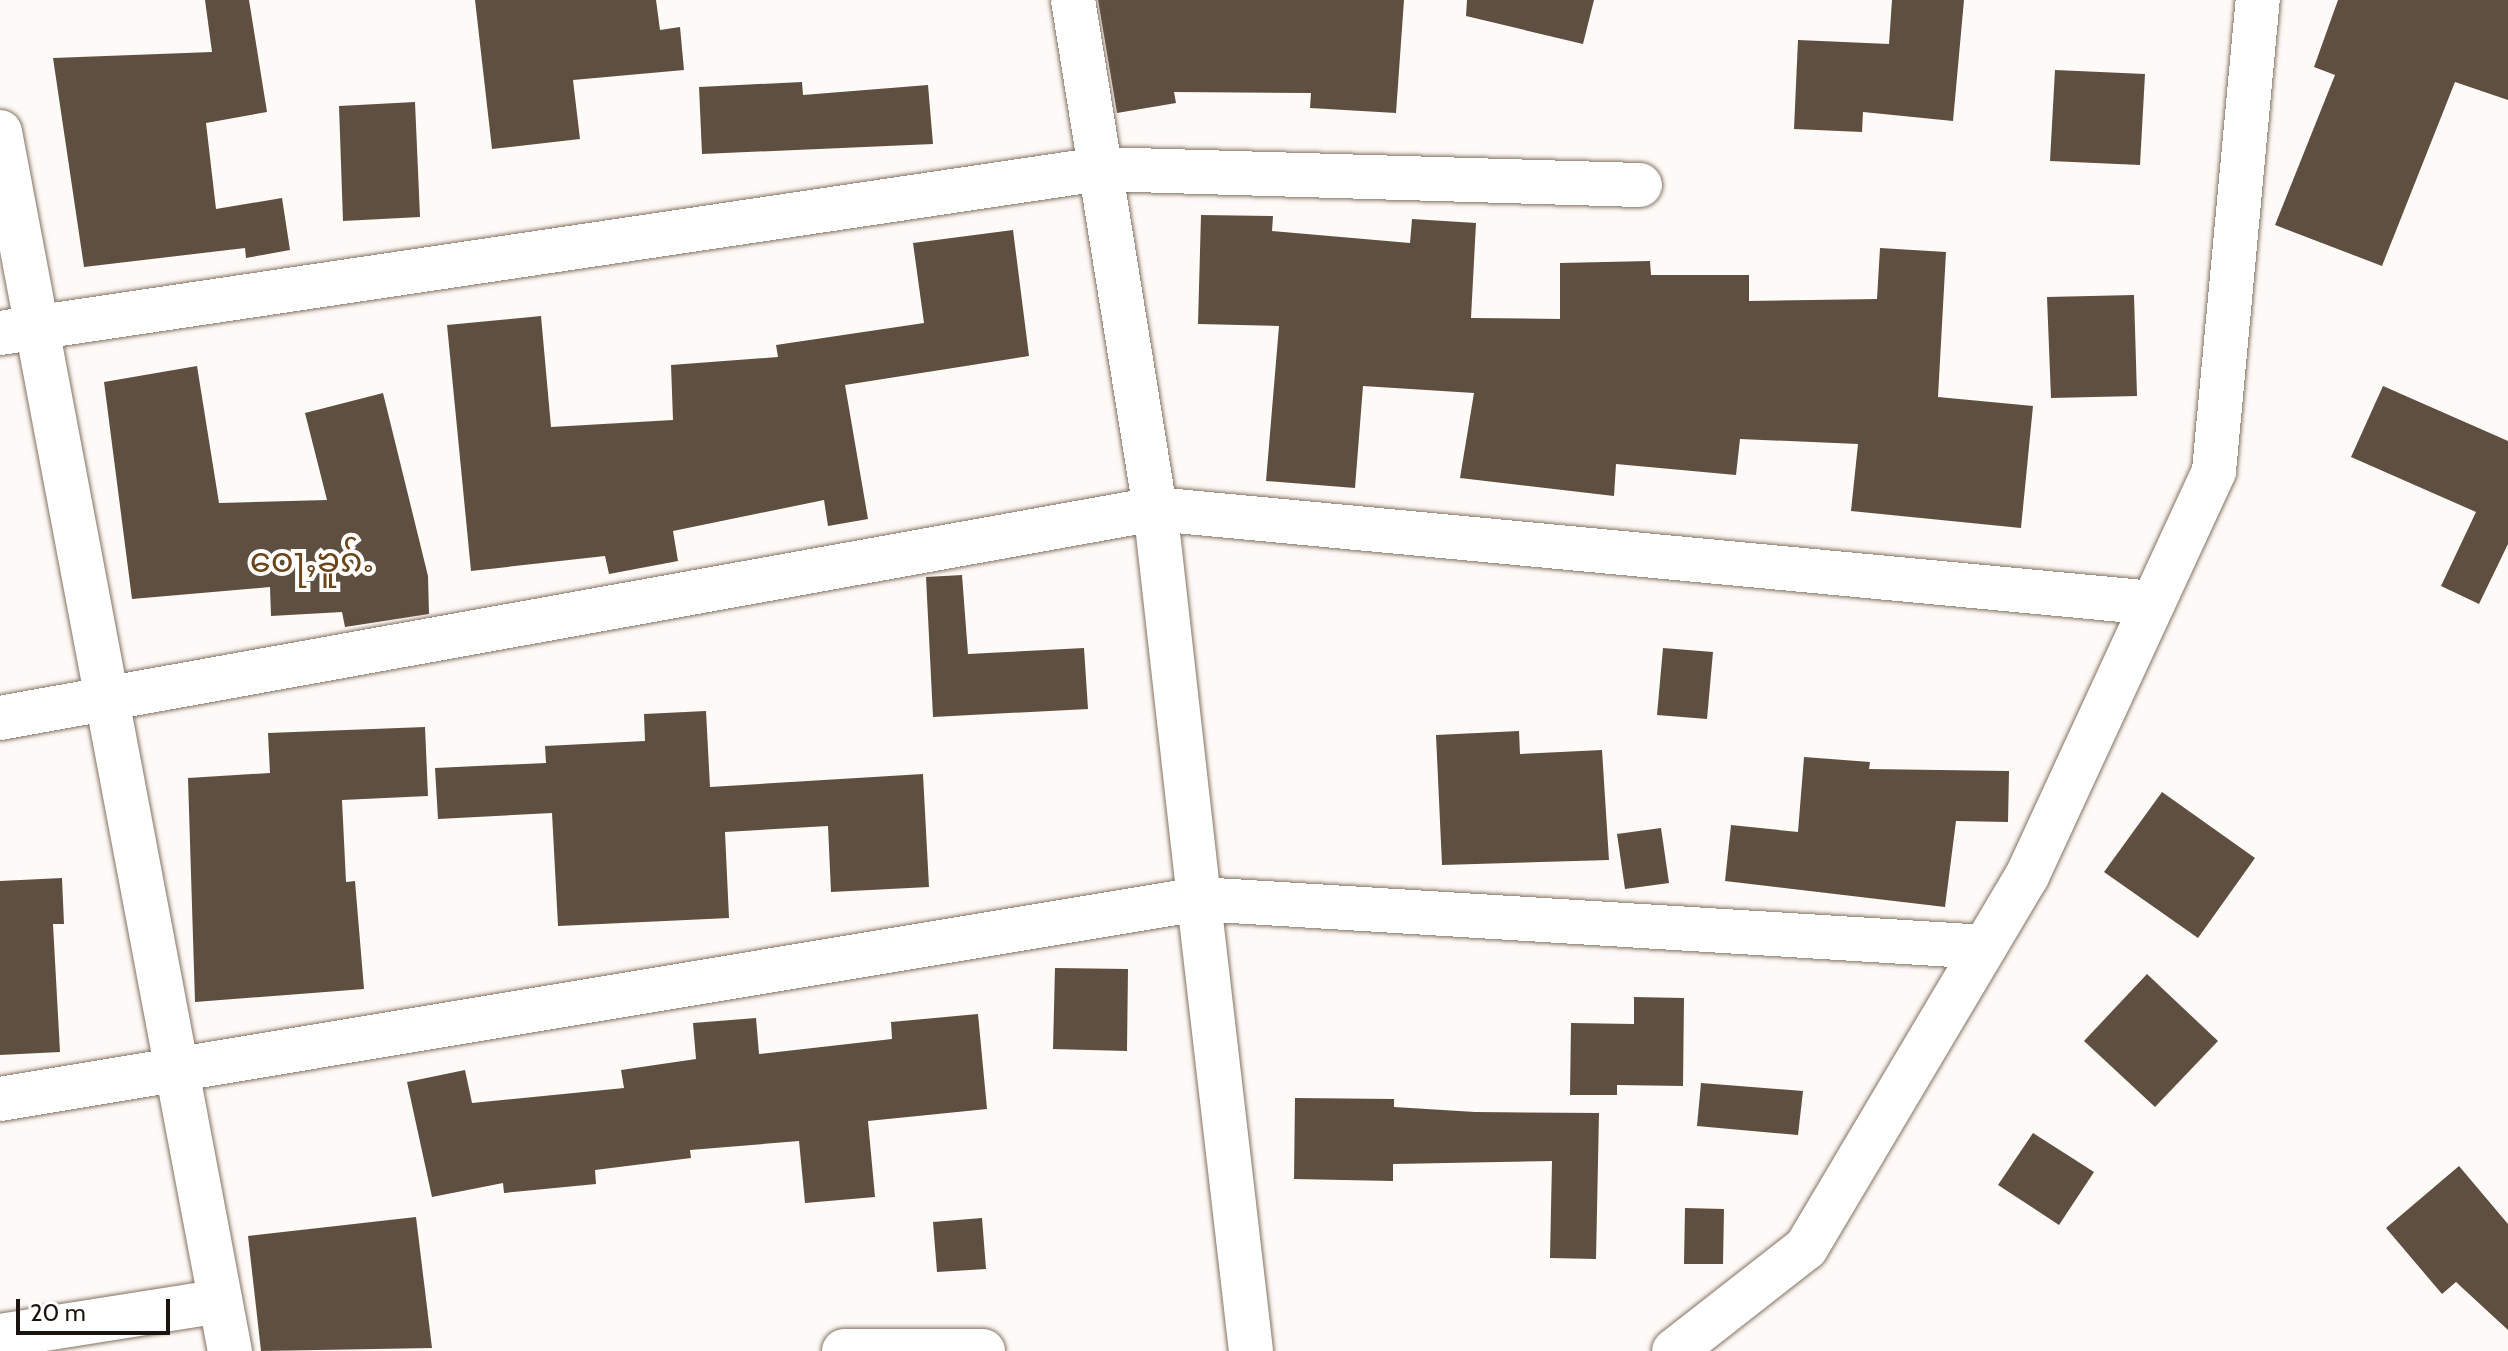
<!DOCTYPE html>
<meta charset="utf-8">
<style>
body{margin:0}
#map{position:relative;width:2508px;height:1351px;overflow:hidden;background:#fefaf7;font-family:Cabin,"Noto Sans Myanmar",sans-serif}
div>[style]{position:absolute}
.building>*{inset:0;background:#5f4f40}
.roads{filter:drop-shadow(0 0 2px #837263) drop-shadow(0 0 2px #837263)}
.minor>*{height:44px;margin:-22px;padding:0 22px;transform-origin:22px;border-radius:22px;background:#fff}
span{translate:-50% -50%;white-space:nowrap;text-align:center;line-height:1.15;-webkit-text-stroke:8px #fff;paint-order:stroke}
.quarter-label{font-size:34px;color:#6d4519}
.scale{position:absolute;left:16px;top:1299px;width:154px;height:36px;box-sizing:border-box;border:4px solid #1b140e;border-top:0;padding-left:10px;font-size:24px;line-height:28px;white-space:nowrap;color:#1b140e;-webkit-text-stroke:6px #fff;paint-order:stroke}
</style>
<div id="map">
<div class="building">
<div style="clip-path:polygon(205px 0,249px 0,267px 112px,206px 123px,216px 209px,282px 198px,290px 250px,246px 258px,245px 248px,84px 267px,53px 58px,212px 52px)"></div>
<div style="clip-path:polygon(475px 0,656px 0,660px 30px,680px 27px,684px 70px,573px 80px,580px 139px,492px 149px)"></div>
<div style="clip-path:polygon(1098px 0,1404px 0,1396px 113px,1310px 108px,1311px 93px,1174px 92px,1176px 103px,1117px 113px)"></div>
<div style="clip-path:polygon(1467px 0,1594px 0,1583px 44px,1466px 16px)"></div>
<div style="clip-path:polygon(1892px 0,1964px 0,1953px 121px,1863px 112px,1862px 132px,1794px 129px,1798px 40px,1889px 44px)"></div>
<div style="clip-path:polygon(2338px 0,2508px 0,2508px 100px,2455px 82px,2382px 266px,2275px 225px,2335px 75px,2314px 67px)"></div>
<div style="clip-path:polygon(2055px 70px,2145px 74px,2140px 165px,2050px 161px)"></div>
<div style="clip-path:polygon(802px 82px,803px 95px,928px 85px,933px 144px,702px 154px,699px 87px)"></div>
<div style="clip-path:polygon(415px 102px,420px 217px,343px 221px,339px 106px)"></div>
<div style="clip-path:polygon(1201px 215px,1273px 216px,1272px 231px,1410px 243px,1412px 219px,1476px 223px,1471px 318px,1560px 319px,1560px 263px,1650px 261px,1651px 275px,1749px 275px,1749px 301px,1877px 299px,1880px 248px,1946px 252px,1938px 397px,2033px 406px,2021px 528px,1851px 511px,1858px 444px,1740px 439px,1736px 475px,1616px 464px,1614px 496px,1460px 478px,1474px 393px,1363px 386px,1355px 488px,1266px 481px,1279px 326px,1198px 324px)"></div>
<div style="clip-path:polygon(1013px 230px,1029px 356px,845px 385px,868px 519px,828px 526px,824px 500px,673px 531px,678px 561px,609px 574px,605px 556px,471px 571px,447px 325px,541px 316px,551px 427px,673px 420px,671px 365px,778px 357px,776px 345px,924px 323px,913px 243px)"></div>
<div style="clip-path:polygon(2134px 295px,2137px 396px,2051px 398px,2047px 297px)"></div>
<div style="clip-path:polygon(197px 366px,219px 503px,327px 500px,305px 413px,383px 393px,428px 576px,429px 614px,345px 627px,342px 612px,271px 616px,270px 587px,132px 599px,104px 382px)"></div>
<div style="clip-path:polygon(2383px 386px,2508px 441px,2508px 544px,2479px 604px,2441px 586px,2476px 512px,2351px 457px)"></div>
<div style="clip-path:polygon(962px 575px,968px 654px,1084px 648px,1088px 709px,933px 717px,926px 577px)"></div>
<div style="clip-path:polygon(1663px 648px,1713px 652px,1707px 719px,1657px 715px)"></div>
<div style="clip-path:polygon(706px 711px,710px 787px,923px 774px,929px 887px,831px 892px,828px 826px,725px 832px,729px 918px,558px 926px,552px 813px,438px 819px,435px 768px,546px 763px,545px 746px,645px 741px,644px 714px)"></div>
<div style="clip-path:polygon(425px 727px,428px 796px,342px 800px,346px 882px,355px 881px,364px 989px,195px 1002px,188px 778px,270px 773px,268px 733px)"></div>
<div style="clip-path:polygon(1519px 731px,1520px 754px,1602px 750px,1609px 860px,1442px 865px,1436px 735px)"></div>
<div style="clip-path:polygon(1804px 757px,1870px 762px,1869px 769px,2009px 771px,2008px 822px,1956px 821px,1945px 907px,1725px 881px,1731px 825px,1798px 832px)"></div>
<div style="clip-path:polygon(2162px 792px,2255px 858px,2198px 938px,2104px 872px)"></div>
<div style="clip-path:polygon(1661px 828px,1669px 883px,1625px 889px,1617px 834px)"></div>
<div style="clip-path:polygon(62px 878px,64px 924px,53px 924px,60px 1052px,0 1055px,0 881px)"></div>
<div style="clip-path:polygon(1055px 968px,1128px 969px,1127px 1051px,1053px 1049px)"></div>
<div style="clip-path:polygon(2147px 974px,2218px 1041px,2155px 1107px,2084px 1041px)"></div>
<div style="clip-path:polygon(1634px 997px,1684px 998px,1683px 1086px,1617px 1085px,1617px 1095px,1570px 1095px,1571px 1023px,1634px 1024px)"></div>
<div style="clip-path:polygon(978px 1014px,987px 1109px,868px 1121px,875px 1197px,805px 1203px,799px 1141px,690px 1150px,691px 1158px,595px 1170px,596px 1184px,504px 1193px,503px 1183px,432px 1197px,407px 1082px,465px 1070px,472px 1103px,624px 1088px,621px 1070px,696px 1059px,693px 1023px,756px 1018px,759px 1054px,892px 1039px,891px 1022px)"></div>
<div style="clip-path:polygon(1701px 1083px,1803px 1091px,1798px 1135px,1697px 1126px)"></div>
<div style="clip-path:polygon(1295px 1098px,1394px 1099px,1394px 1107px,1475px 1112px,1599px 1113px,1596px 1259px,1550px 1258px,1552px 1161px,1393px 1164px,1393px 1181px,1294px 1179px)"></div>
<div style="clip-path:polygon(2033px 1133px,2094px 1172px,2059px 1225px,1998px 1185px)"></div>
<div style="clip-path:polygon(2459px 1166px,2508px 1224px,2508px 1330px,2456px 1282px,2442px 1294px,2386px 1228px)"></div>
<div style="clip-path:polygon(1685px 1208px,1724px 1209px,1723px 1264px,1684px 1264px)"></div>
<div style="clip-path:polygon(416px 1217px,432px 1348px,261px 1351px,248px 1236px)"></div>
<div style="clip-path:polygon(982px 1218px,986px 1269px,937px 1272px,933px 1222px)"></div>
</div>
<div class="roads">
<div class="minor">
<div style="left:0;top:132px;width:1241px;rotate:79.32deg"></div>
<div style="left:0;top:333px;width:1112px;rotate:-8.48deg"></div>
<div style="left:1100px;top:169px;width:540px;rotate:1.7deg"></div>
<div style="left:0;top:718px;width:1174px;rotate:-10.26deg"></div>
<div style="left:1155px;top:509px;width:1002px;rotate:5.38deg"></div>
<div style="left:0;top:1099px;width:1216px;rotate:-9.47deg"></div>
<div style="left:1199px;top:899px;width:392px;rotate:-96.4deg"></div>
<div style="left:1155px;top:509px;width:516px;rotate:-99.15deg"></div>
<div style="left:0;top:1336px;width:223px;rotate:-9deg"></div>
<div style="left:844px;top:1351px;width:139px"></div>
<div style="left:1251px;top:1351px;width:455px;rotate:-96.6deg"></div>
<div style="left:1199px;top:899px;width:787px;rotate:3.49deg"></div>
<div style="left:1674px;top:1351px;width:167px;rotate:-38deg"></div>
<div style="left:1806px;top:1248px;width:433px;rotate:-59.3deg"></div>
<div style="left:2027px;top:876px;width:446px;rotate:-65.2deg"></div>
<div style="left:2214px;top:471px;width:473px;rotate:-84.7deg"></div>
</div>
</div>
<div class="quarter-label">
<span style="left:312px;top:561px">ဝေႃႇၶူၵ်ႉ</span>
</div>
<div class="scale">20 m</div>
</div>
